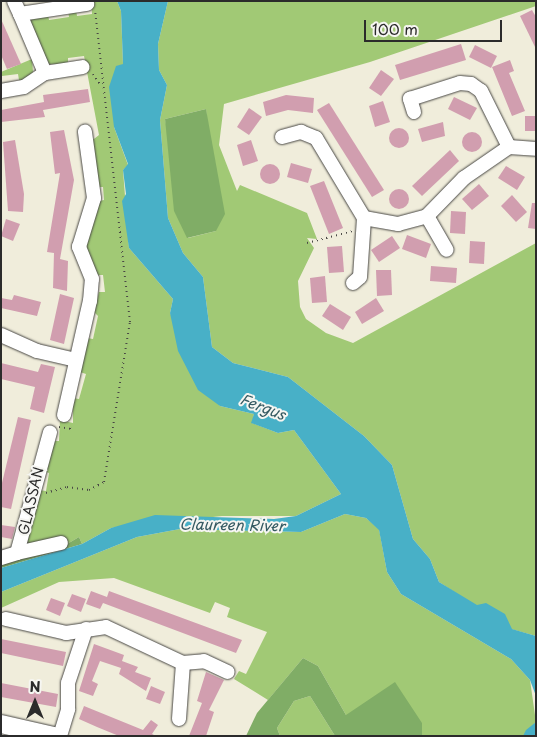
<!DOCTYPE html>
<style>
body{margin:0}
#map{position:relative;width:537px;height:737px;overflow:hidden;background:#f0eddb;font-family:"Playpen Sans",sans-serif}
div>[style]{position:absolute}
.green>*{inset:0;background:#a1c975}
.forest>*{inset:0;background:#80ad66}
.water>*{inset:0;background:#48b0c7}
.building>*{inset:0;background:#d19eaf}
.round{border-radius:50%}
.path>*{height:2px;margin-top:-1px;transform-origin:0;background:repeating-linear-gradient(90deg,#494845 0 1px,transparent 0 5px)}
.roads{filter:drop-shadow(0 0 1px #494845) drop-shadow(0 0 1px #494845)}
.minor>*{height:14px;margin:-7px;padding:0 7px;transform-origin:7px;border-radius:7px;background:#fff}
.major>*{height:18px;margin:-9px;padding:0 9px;transform-origin:9px;border-radius:9px;background:#fff}
span{translate:-50% -50%;white-space:nowrap;text-align:center;line-height:1.15;-webkit-text-stroke:4px #f6f6f2;paint-order:stroke}
.street-label{font-size:14px;color:#2b2b2b}
.water-label{font-size:15px;color:#355a62;font-style:italic}
.frame{position:absolute;inset:0;border:2px solid #2b2b2b;pointer-events:none}
.north{position:absolute;left:10px;top:677px;width:50px;height:50px;-webkit-text-stroke:4px #f6f6f2;paint-order:stroke;rotate:0deg;font-size:14px;font-weight:700;line-height:20px;text-align:center;color:#2b2b2b}
.north::after{content:'';display:block;margin:auto;width:18px;height:22px;background:#2b2b2b;clip-path:polygon(50% 0,100% 100%,50% 72%,0 100%)}
.scale{position:absolute;left:364px;top:20px;width:138px;height:22px;box-sizing:border-box;border:2px solid #2b2b2b;border-top:0;padding-left:6px;font-size:15px;line-height:18px;white-space:nowrap;color:#2b2b2b;-webkit-text-stroke:4px #f6f6f2;paint-order:stroke}
</style>
<div id="map">
<div class="green">
<div style="clip-path:polygon(91px 1px,117px 1px,121px 11px,123px 64px,114px 127px,128px 165px,123px 170px,129px 248px,173px 299px,170px 313px,220px 406px,254px 414px,252px 423px,278px 433px,294px 430px,341px 494px,296px 516px,222px 516px,111px 528px,82px 544px,79px 537px,62px 547px,27px 544px,39px 490px,46px 491px,49px 473px,43px 471px,54px 441px,59px 441px,60px 420px,73px 423px,73px 398px,79px 399px,86px 374px,80px 372px,87px 338px,93px 339px,98px 316px,94px 312px,99px 292px,105px 292px,103px 275px,96px 275px,84px 254px,86px 235px,99px 201px,104px 200px,103px 187px,97px 187px,90px 142px,99px 135px,84px 56px,68px 58px,68px 64px,48px 64px,28px 23px,30px 18px,48px 14px,49px 20px,69px 17px,68px 11px,76px 10px,77px 16px,92px 14px)"></div>
<div style="clip-path:polygon(evenodd,168px 1px,536px 1px,536px 6px,370px 62px,224px 104px,219px 145px,237px 191px,240px 185px,307px 213px,317px 239px,307px 238px,314px 248px,298px 281px,300px 307px,306px 319px,326px 333px,353px 343px,536px 243px,536px 636px,511px 629px,439px 582px,430px 559px,413px 539px,392px 465px,364px 436px,288px 377px,233px 363px,212px 347px,203px 277px,183px 253px,168px 218px,160px 120px,167px 85px,159px 70px,158px 44px,168px 1px,206px 109px,216px 231px,188px 238px,165px 119px,206px 109px)"></div>
<div style="clip-path:polygon(32px 59px,33px 72px,25px 80px,19px 80px,18px 74px,2px 76px,1px 83px,1px 72px)"></div>
<div style="clip-path:polygon(345px 514px,366px 518px,379px 529px,387px 572px,401px 594px,511px 659px,530px 680px,536px 722px,523px 736px,422px 736px,422px 723px,346px 715px,318px 666px,303px 658px,268px 700px,234px 679px,239px 671px,246px 674px,267px 632px,227px 617px,230px 608px,215px 602px,210px 613px,114px 578px,59px 582px,1px 608px,1px 592px,137px 537px,180px 529px,301px 532px)"></div>
<div style="clip-path:polygon(310px 696px,335px 736px,280px 736px,277px 728px,294px 701px)"></div>
</div>
<div class="forest">
<div style="clip-path:polygon(206px 109px,225px 214px,216px 231px,187px 238px,174px 211px,165px 119px)"></div>
<div style="clip-path:polygon(79px 537px,82px 544px,1px 568px,1px 563px,62px 547px)"></div>
<div style="clip-path:polygon(303px 658px,318px 666px,346px 715px,395px 682px,422px 723px,422px 736px,335px 736px,310px 696px,294px 701px,277px 728px,280px 736px,246px 736px,257px 713px)"></div>
</div>
<div class="water">
<div style="clip-path:polygon(117px 1px,168px 1px,158px 44px,159px 70px,167px 85px,160px 120px,168px 218px,183px 253px,203px 277px,212px 347px,233px 363px,288px 377px,364px 436px,392px 465px,413px 539px,430px 559px,439px 582px,477px 605px,486px 603px,505px 614px,512px 629px,536px 636px,536px 696px,530px 680px,511px 659px,401px 594px,387px 572px,379px 530px,366px 518px,345px 514px,301px 532px,180px 529px,137px 537px,1px 592px,1px 568px,82px 544px,111px 528px,155px 515px,274px 519px,296px 516px,341px 494px,294px 430px,278px 433px,251px 423px,254px 414px,220px 406px,198px 390px,178px 351px,170px 313px,173px 299px,129px 248px,122px 201px,126px 194px,123px 170px,128px 164px,114px 127px,109px 87px,116px 66px,123px 64px,121px 11px)"></div>
<div style="clip-path:polygon(536px 722px,536px 736px,523px 736px,526px 730px)"></div>
</div>
<div class="building">
<div style="clip-path:polygon(532px 10px,536px 17px,536px 49px,520px 16px)"></div>
<div style="clip-path:polygon(1px 19px,21px 64px,7px 69px,1px 55px)"></div>
<div style="clip-path:polygon(461px 44px,466px 60px,400px 80px,395px 65px)"></div>
<div style="clip-path:polygon(475px 45px,497px 56px,491px 68px,469px 57px)"></div>
<div style="clip-path:polygon(510px 60px,514px 71px,509px 73px,525px 111px,512px 116px,492px 67px)"></div>
<div style="clip-path:polygon(381px 70px,394px 79px,381px 96px,369px 88px)"></div>
<div style="clip-path:polygon(88px 89px,90px 102px,43px 110px,45px 117px,1px 122px,1px 110px,44px 102px,43px 95px)"></div>
<div style="clip-path:polygon(286px 95px,314px 98px,313px 113px,288px 110px,266px 116px,263px 102px)"></div>
<div style="clip-path:polygon(454px 97px,477px 108px,470px 120px,448px 109px)"></div>
<div style="clip-path:polygon(383px 101px,390px 122px,375px 127px,369px 106px)"></div>
<div style="clip-path:polygon(329px 103px,384px 190px,372px 197px,317px 110px)"></div>
<div style="clip-path:polygon(249px 108px,262px 117px,249px 135px,237px 127px)"></div>
<div style="clip-path:polygon(525px 116px,536px 116px,536px 131px,525px 131px)"></div>
<div style="clip-path:polygon(443px 122px,445px 136px,422px 142px,418px 129px)"></div>
<div class="round" style="left:389px;top:128px;width:20px;height:20px"></div>
<div style="clip-path:polygon(64px 130px,74px 180px,60px 259px,68px 261px,67px 291px,53px 288px,54px 253px,47px 252px,60px 173px,55px 174px,50px 132px)"></div>
<div class="round" style="left:462px;top:132px;width:20px;height:20px"></div>
<div style="clip-path:polygon(15px 140px,24px 194px,23px 212px,8px 211px,3px 142px)"></div>
<div style="clip-path:polygon(251px 140px,258px 161px,243px 166px,237px 145px)"></div>
<div style="clip-path:polygon(450px 150px,459px 161px,422px 196px,412px 186px)"></div>
<div style="clip-path:polygon(291px 163px,312px 169px,308px 183px,287px 177px)"></div>
<div class="round" style="left:260px;top:164px;width:20px;height:20px"></div>
<div style="clip-path:polygon(506px 166px,525px 177px,517px 190px,498px 178px)"></div>
<div style="clip-path:polygon(324px 181px,343px 228px,329px 234px,310px 186px)"></div>
<div style="clip-path:polygon(479px 184px,489px 196px,472px 210px,462px 199px)"></div>
<div class="round" style="left:389px;top:189px;width:20px;height:20px"></div>
<div style="clip-path:polygon(512px 195px,527px 212px,516px 222px,501px 206px)"></div>
<div style="clip-path:polygon(532px 203px,536px 203px,536px 229px,528px 228px)"></div>
<div style="clip-path:polygon(451px 211px,466px 212px,465px 234px,450px 233px)"></div>
<div style="clip-path:polygon(6px 219px,20px 224px,13px 241px,1px 236px)"></div>
<div style="clip-path:polygon(407px 235px,431px 244px,426px 258px,402px 249px)"></div>
<div style="clip-path:polygon(392px 236px,400px 248px,379px 262px,371px 250px)"></div>
<div style="clip-path:polygon(470px 241px,485px 242px,484px 264px,469px 263px)"></div>
<div style="clip-path:polygon(342px 246px,344px 272px,329px 273px,327px 247px)"></div>
<div style="clip-path:polygon(431px 266px,457px 268px,456px 283px,430px 281px)"></div>
<div style="clip-path:polygon(376px 270px,391px 270px,392px 295px,377px 296px)"></div>
<div style="clip-path:polygon(325px 276px,327px 302px,312px 303px,310px 278px)"></div>
<div style="clip-path:polygon(60px 294px,74px 298px,64px 344px,50px 340px)"></div>
<div style="clip-path:polygon(14px 295px,41px 302px,37px 316px,1px 308px,1px 298px,12px 300px)"></div>
<div style="clip-path:polygon(376px 298px,384px 311px,362px 324px,355px 312px)"></div>
<div style="clip-path:polygon(330px 304px,351px 317px,343px 330px,322px 316px)"></div>
<div style="clip-path:polygon(1px 363px,38px 372px,41px 364px,55px 367px,44px 413px,30px 409px,35px 387px,1px 379px)"></div>
<div style="clip-path:polygon(18px 417px,31px 420px,11px 509px,1px 507px,1px 487px)"></div>
<div style="clip-path:polygon(1px 525px,15px 527px,12px 539px,1px 537px)"></div>
<div style="clip-path:polygon(91px 591px,107px 597px,109px 591px,242px 640px,236px 653px,103px 603px,100px 609px,86px 604px)"></div>
<div style="clip-path:polygon(72px 594px,86px 599px,81px 612px,67px 606px)"></div>
<div style="clip-path:polygon(51px 598px,65px 603px,60px 616px,46px 610px)"></div>
<div style="clip-path:polygon(1px 639px,66px 652px,63px 666px,1px 653px)"></div>
<div style="clip-path:polygon(94px 644px,124px 655px,122px 661px,138px 667px,135px 672px,151px 678px,146px 691px,119px 674px,121px 668px,100px 661px,92px 681px,98px 684px,93px 696px,79px 691px)"></div>
<div style="clip-path:polygon(206px 672px,224px 680px,209px 710px,214px 712px,206px 736px,189px 736px,202px 703px,197px 701px)"></div>
<div style="clip-path:polygon(1px 683px,58px 694px,56px 707px,1px 697px)"></div>
<div style="clip-path:polygon(151px 686px,165px 692px,160px 704px,146px 699px)"></div>
<div style="clip-path:polygon(84px 706px,143px 730px,151px 720px,158px 725px,152px 734px,156px 736px,119px 736px,97px 727px,79px 719px)"></div>
</div>
<div class="path">
<div style="left:93px;top:74px;width:12px;rotate:55deg"></div>
<div style="left:307px;top:243px;width:48px;rotate:-14.6deg"></div>
<div style="left:59px;top:427px;width:12px;rotate:9deg"></div>
<div style="left:71px;top:429px;width:4px;rotate:-135deg"></div>
<div style="left:46px;top:493px;width:22px;rotate:-16deg"></div>
<div style="left:67px;top:487px;width:22px;rotate:8deg"></div>
<div style="left:89px;top:490px;width:17px;rotate:-28deg"></div>
<div style="left:104px;top:482px;width:162px;rotate:-80.8deg"></div>
<div style="left:130px;top:322px;width:313px;rotate:-96.4deg"></div>
</div>
<div class="roads">
<div class="minor">
<div style="left:14px;top:1px;width:14px;rotate:65deg"></div>
<div style="left:20px;top:14px;width:68px;rotate:-8.5deg"></div>
<div style="left:20px;top:14px;width:64px;rotate:67deg"></div>
<div style="left:1px;top:91px;width:23px;rotate:-10deg"></div>
<div style="left:24px;top:87px;width:25px;rotate:-34deg"></div>
<div style="left:45px;top:73px;width:38px;rotate:-9deg"></div>
<div style="left:414px;top:112px;width:14px;rotate:-107deg"></div>
<div style="left:410px;top:99px;width:52px;rotate:-17.7deg"></div>
<div style="left:460px;top:83px;width:11px;rotate:5deg"></div>
<div style="left:471px;top:84px;width:12px;rotate:35deg"></div>
<div style="left:481px;top:91px;width:63px;rotate:63.4deg"></div>
<div style="left:509px;top:147px;width:27px;rotate:4deg"></div>
<div style="left:282px;top:137px;width:20px;rotate:-15deg"></div>
<div style="left:301px;top:132px;width:16px;rotate:22deg"></div>
<div style="left:316px;top:138px;width:93px;rotate:59deg"></div>
<div style="left:427px;top:216px;width:53px;rotate:-45.8deg"></div>
<div style="left:464px;top:178px;width:55px;rotate:-34.6deg"></div>
<div style="left:353px;top:283px;width:9px;rotate:-41deg"></div>
<div style="left:360px;top:277px;width:59px;rotate:-86.1deg"></div>
<div style="left:364px;top:218px;width:35px;rotate:10deg"></div>
<div style="left:398px;top:224px;width:30px;rotate:-15deg"></div>
<div style="left:427px;top:216px;width:39px;rotate:60deg"></div>
<div style="left:1px;top:335px;width:39px;rotate:24deg"></div>
<div style="left:37px;top:351px;width:40px;rotate:13deg"></div>
<div style="left:64px;top:415px;width:117px;rotate:-77.2deg"></div>
<div style="left:90px;top:301px;width:22px;rotate:-85deg"></div>
<div style="left:92px;top:279px;width:35px;rotate:-112deg"></div>
<div style="left:79px;top:247px;width:51px;rotate:-73deg"></div>
<div style="left:94px;top:198px;width:67px;rotate:-97.8deg"></div>
<div style="left:17px;top:553px;width:45px;rotate:-12.8deg"></div>
<div style="left:1px;top:558px;width:17px;rotate:-17deg"></div>
<div style="left:17px;top:553px;width:125px;rotate:-74.7deg"></div>
<div style="left:6px;top:619px;width:62px;rotate:13.1deg"></div>
<div style="left:66px;top:633px;width:40px;rotate:-8.5deg"></div>
<div style="left:106px;top:627px;width:85px;rotate:25.1deg"></div>
<div style="left:183px;top:663px;width:21px;rotate:-5deg"></div>
<div style="left:204px;top:661px;width:26px;rotate:25deg"></div>
<div style="left:179px;top:719px;width:56px;rotate:-85.9deg"></div>
<div style="left:60px;top:736px;width:28px;rotate:-73deg"></div>
<div style="left:68px;top:709px;width:26px;rotate:-90deg"></div>
<div style="left:68px;top:683px;width:57px;rotate:-71.6deg"></div>
</div>
<div class="major">
<div style="left:1px;top:724px;width:54px;rotate:12.8deg"></div>
</div>
</div>
<div class="street-label">
<span style="left:31px;top:501px;rotate:-77deg">GLASSAN</span>
</div>
<div class="water-label">
<span style="left:263px;top:406px;rotate:21deg">Fergus</span>
<span style="left:232px;top:524px;rotate:1deg">Claureen River</span>
</div>
<div class="frame"></div>
<div class="north">N</div>
<div class="scale">100 m</div>
</div>
